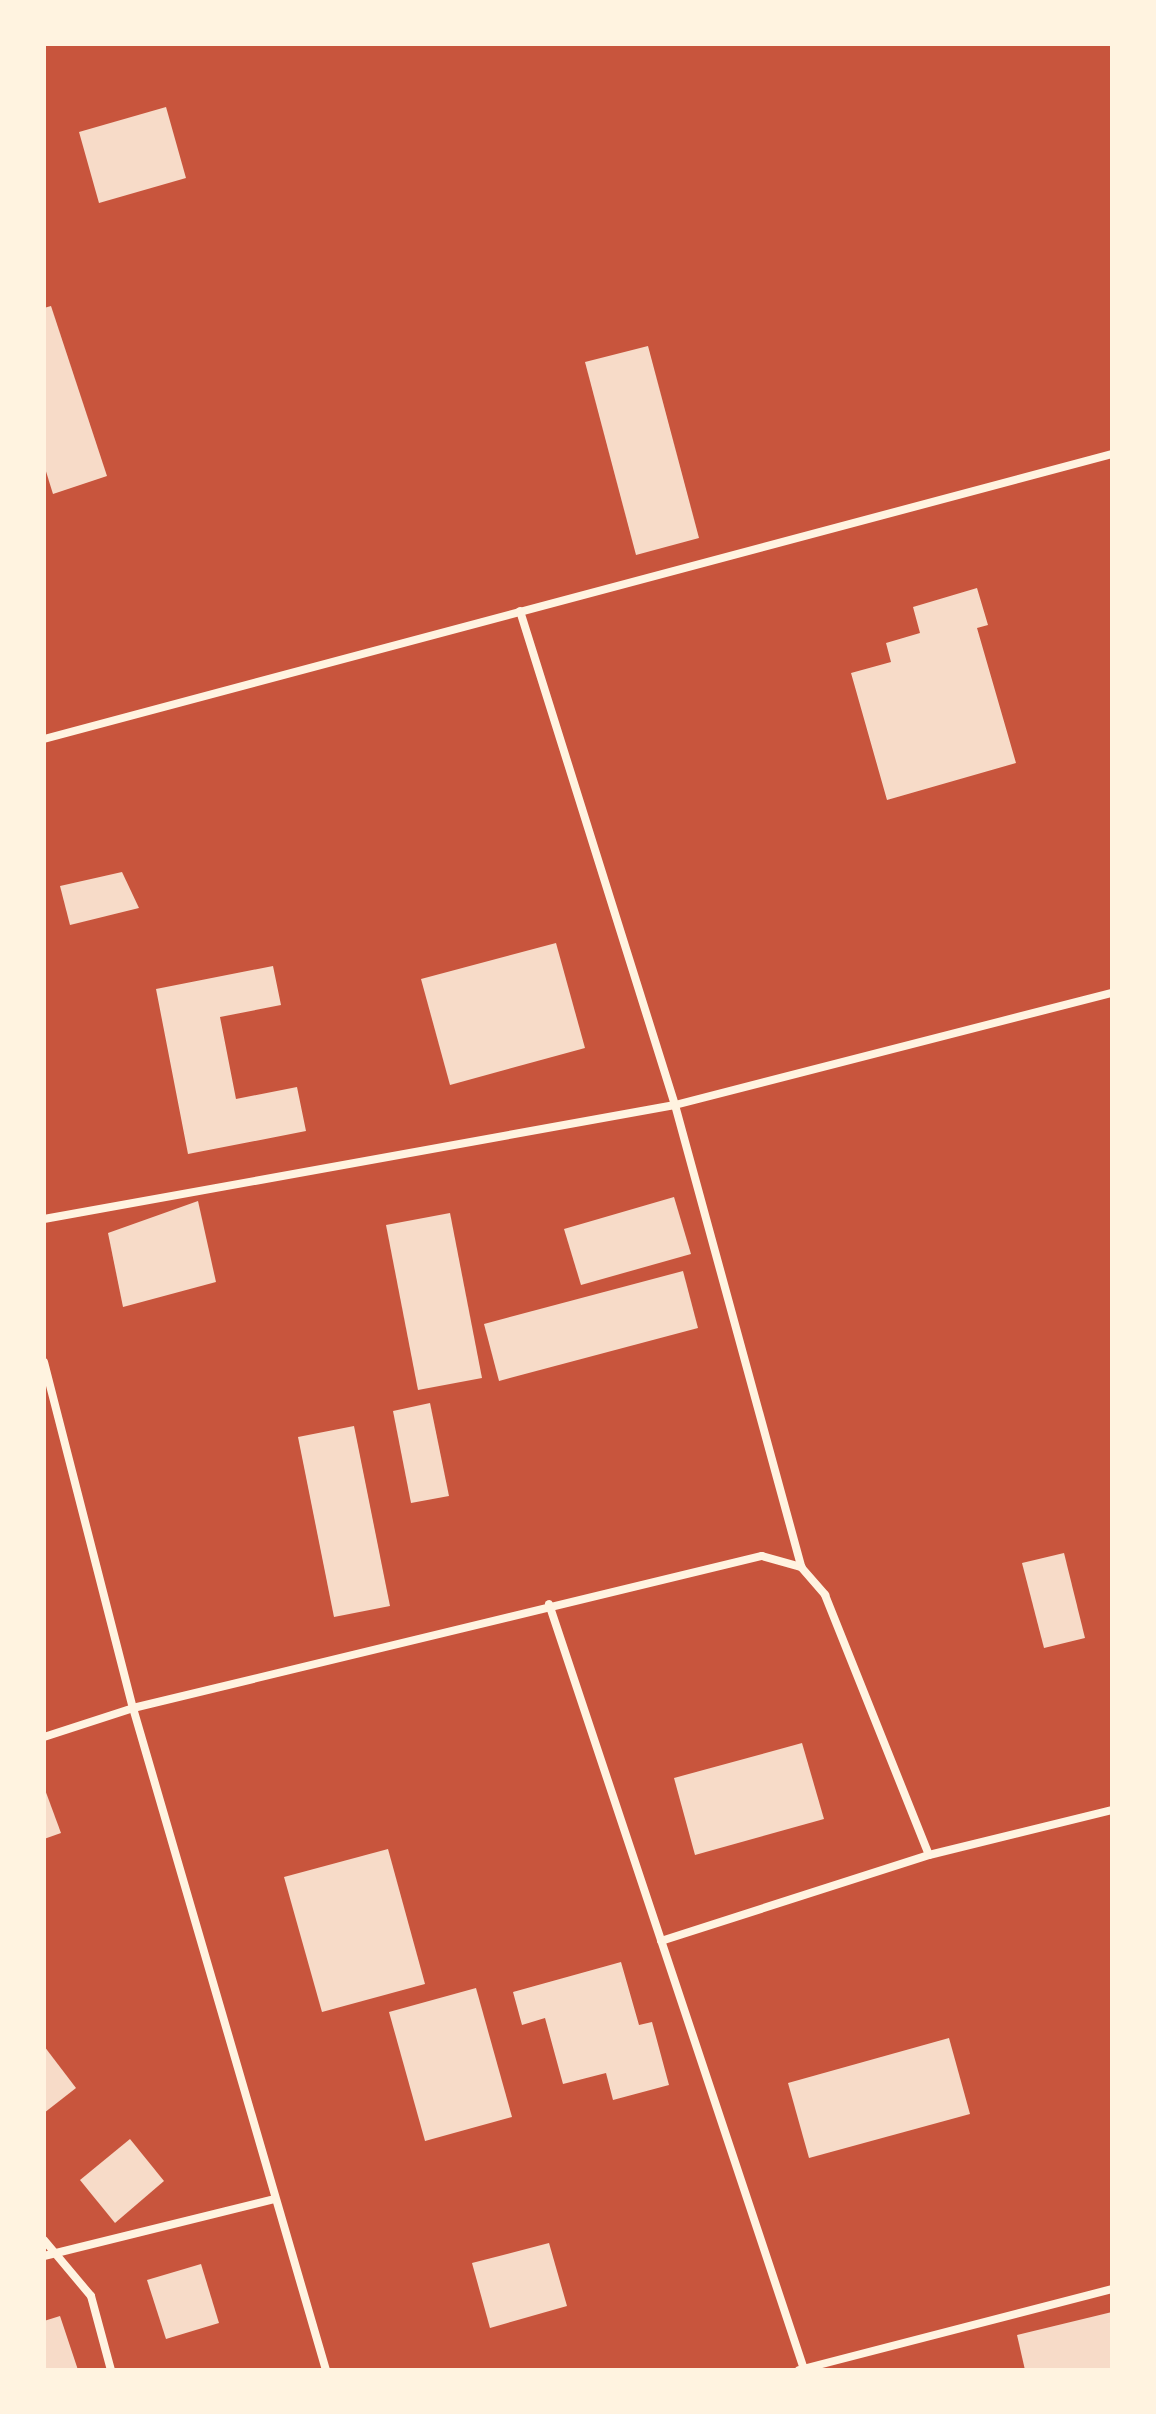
<!DOCTYPE html>
<style>
body{margin:0}
#map{position:relative;width:1156px;height:2414px;overflow:hidden;background:#c8553d;font-family:"Titillium Web",sans-serif}
div>[style]{position:absolute}
.building>*{inset:0;background:#f7dbc8}
.minor>*{height:8px;margin:-4px;padding:0 4px;transform-origin:4px;border-radius:4px;background:#fff3e0}
span{translate:-50% -50%;white-space:nowrap;text-align:center;line-height:1.15;-webkit-text-stroke:6px #fff3e0;paint-order:stroke}
.frame{position:absolute;inset:0;border:46px solid #fff3e0;pointer-events:none}
</style>
<div id="map">
<div class="building">
<div style="clip-path:polygon(166px 107px,186px 178px,99px 203px,79px 132px)"></div>
<div style="clip-path:polygon(51px 306px,107px 476px,53px 494px,44px 465px,44px 308px)"></div>
<div style="clip-path:polygon(648px 346px,699px 538px,636px 555px,585px 362px)"></div>
<div style="clip-path:polygon(977px 588px,988px 625px,977px 628px,1016px 763px,887px 800px,851px 673px,891px 662px,886px 643px,920px 633px,913px 607px)"></div>
<div style="clip-path:polygon(122px 872px,139px 908px,70px 925px,60px 886px)"></div>
<div style="clip-path:polygon(556px 943px,585px 1048px,450px 1085px,421px 979px)"></div>
<div style="clip-path:polygon(273px 966px,281px 1005px,220px 1017px,236px 1099px,297px 1087px,306px 1131px,188px 1154px,156px 989px)"></div>
<div style="clip-path:polygon(674px 1197px,691px 1254px,581px 1285px,564px 1229px)"></div>
<div style="clip-path:polygon(198px 1201px,216px 1282px,123px 1307px,108px 1233px)"></div>
<div style="clip-path:polygon(450px 1213px,482px 1378px,418px 1390px,386px 1225px)"></div>
<div style="clip-path:polygon(683px 1271px,698px 1328px,499px 1381px,484px 1324px)"></div>
<div style="clip-path:polygon(430px 1403px,449px 1496px,411px 1503px,393px 1411px)"></div>
<div style="clip-path:polygon(354px 1426px,390px 1606px,334px 1617px,298px 1437px)"></div>
<div style="clip-path:polygon(1064px 1553px,1085px 1638px,1044px 1648px,1022px 1563px)"></div>
<div style="clip-path:polygon(802px 1743px,824px 1819px,695px 1855px,674px 1778px)"></div>
<div style="clip-path:polygon(44px 1787px,61px 1833px,44px 1839px)"></div>
<div style="clip-path:polygon(388px 1849px,425px 1984px,322px 2012px,284px 1877px)"></div>
<div style="clip-path:polygon(621px 1962px,639px 2025px,652px 2022px,669px 2085px,613px 2100px,606px 2073px,563px 2084px,545px 2018px,522px 2025px,513px 1992px)"></div>
<div style="clip-path:polygon(476px 1988px,512px 2117px,425px 2141px,389px 2012px)"></div>
<div style="clip-path:polygon(949px 2038px,970px 2114px,809px 2158px,788px 2083px)"></div>
<div style="clip-path:polygon(44px 2046px,76px 2088px,44px 2113px)"></div>
<div style="clip-path:polygon(130px 2139px,164px 2181px,115px 2223px,80px 2180px)"></div>
<div style="clip-path:polygon(549px 2243px,567px 2306px,490px 2328px,472px 2263px)"></div>
<div style="clip-path:polygon(201px 2264px,219px 2323px,166px 2339px,147px 2280px)"></div>
<div style="clip-path:polygon(1112px 2312px,1112px 2370px,1025px 2370px,1017px 2335px)"></div>
<div style="clip-path:polygon(60px 2316px,78px 2370px,44px 2370px,44px 2321px)"></div>
</div>
<div class="minor">
<div style="left:520px;top:611px;width:518px;rotate:72.58deg"></div>
<div style="left:675px;top:1105px;width:479px;rotate:74.7deg"></div>
<div style="left:44px;top:739px;width:1105px;rotate:-14.94deg"></div>
<div style="left:44px;top:1219px;width:641px;rotate:-10.24deg"></div>
<div style="left:675px;top:1105px;width:451px;rotate:-14.4deg"></div>
<div style="left:44px;top:1362px;width:357px;rotate:75.6deg"></div>
<div style="left:133px;top:1708px;width:690px;rotate:73.75deg"></div>
<div style="left:549px;top:1604px;width:806px;rotate:71.57deg"></div>
<div style="left:44px;top:1737px;width:94px;rotate:-18deg"></div>
<div style="left:133px;top:1708px;width:647px;rotate:-13.59deg"></div>
<div style="left:762px;top:1556px;width:41px;rotate:15.8deg"></div>
<div style="left:801px;top:1567px;width:37px;rotate:49deg"></div>
<div style="left:825px;top:1595px;width:280px;rotate:68.2deg"></div>
<div style="left:929px;top:1855px;width:188px;rotate:-13.8deg"></div>
<div style="left:661px;top:1941px;width:281px;rotate:-17.8deg"></div>
<div style="left:44px;top:2240px;width:73px;rotate:50deg"></div>
<div style="left:91px;top:2296px;width:77px;rotate:74.9deg"></div>
<div style="left:44px;top:2256px;width:237px;rotate:-13.9deg"></div>
<div style="left:799px;top:2370px;width:323px;rotate:-14.5deg"></div>
</div>
<div class="frame"></div>
</div>
